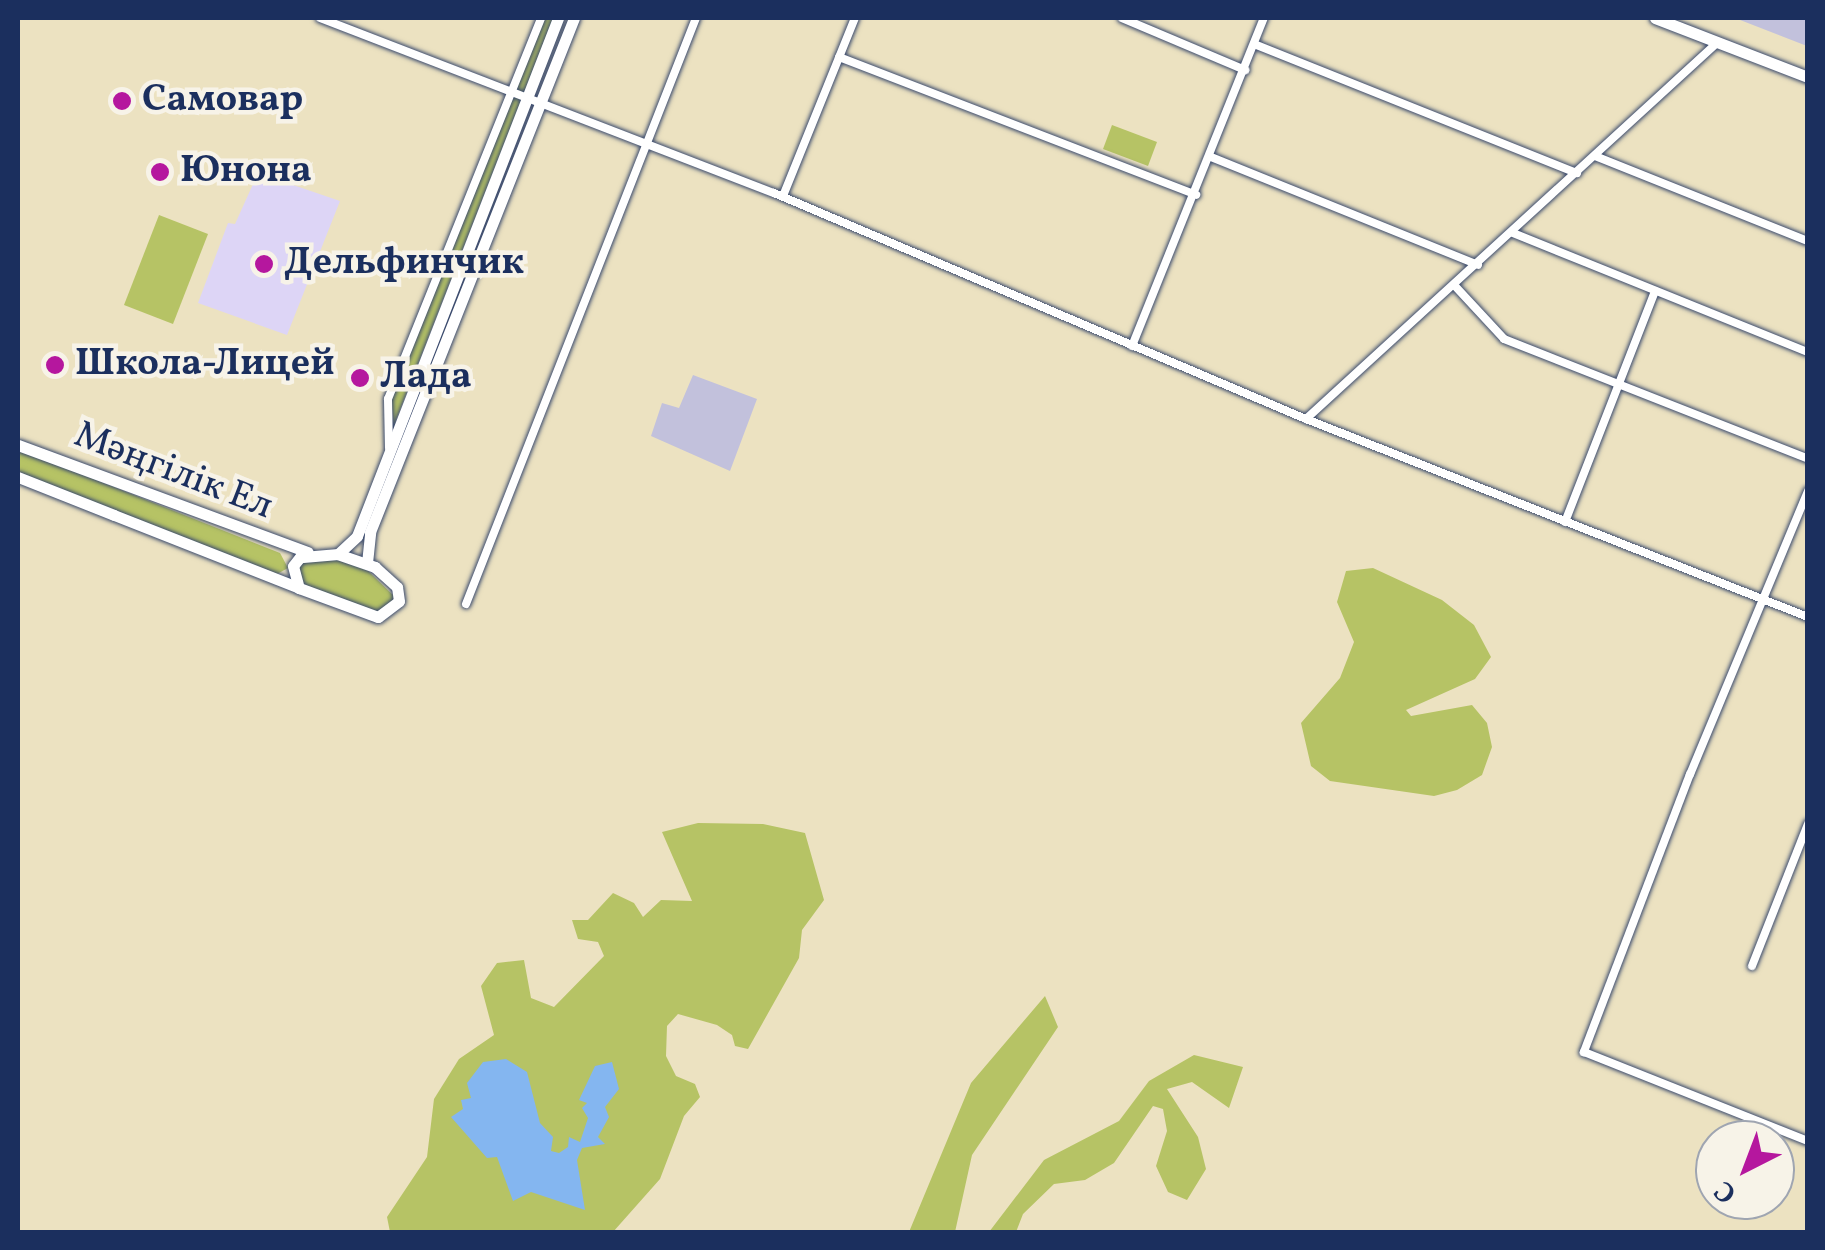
<!DOCTYPE html>
<meta charset="utf-8">
<style>
body{margin:0}
#map{position:relative;width:1825px;height:1250px;overflow:hidden;background:#ece2c1;font-family:Vollkorn,serif}
div>[style]{position:absolute}
.built>*{inset:0;background:#ddd5f6}
.industrial>*{inset:0;background:#c2c1dc}
.green>*{inset:0;background:#b6c365}
.water>*{inset:0;background:#84b6f0}
.roads{filter:drop-shadow(0 0 2px #3a4a6d) drop-shadow(0 0 2px #3a4a6d)}
.street>*{height:8px;margin:-4px;padding:0 4px;transform-origin:4px;border-radius:4px;background:#fff}
.secondary>*{height:11px;margin:-5.5px;padding:0 5.5px;transform-origin:5.5px;border-radius:5.5px;background:#fff}
.dots>*{width:28px;height:28px;translate:-50% -50%;box-sizing:border-box;border:5px solid #f7f3e8;border-radius:50%}
span{translate:-50% -50%;white-space:nowrap;text-align:center;line-height:1.15;-webkit-text-stroke:9px #f7f3e8;paint-order:stroke}
.poi-label{font-size:38px;color:#1b2f5e;font-weight:700}
.left{translate:0 -50%;text-align:left}
.street-label{font-size:38px;color:#1b2f5e}
.frame{position:absolute;inset:0;border:20px solid #1b2f5e;pointer-events:none}
.north{position:absolute;left:1695px;top:1120px;width:100px;height:100px;box-sizing:border-box;background:#f7f3e8;border:2px solid #9fa5b1;border-radius:50%;rotate:222deg;font-size:28px;font-weight:700;line-height:40px;text-align:center;color:#1b2f5e}
.north::after{content:'';display:block;margin:auto;width:35px;height:45px;background:#b5179e;clip-path:polygon(50% 0,100% 100%,50% 72%,0 100%)}
</style>
<div id="map">
<div class="built">
<div style="clip-path:polygon(258px 173px,340px 201px,287px 335px,198px 303px,228px 223px,235px 224px)"></div>
</div>
<div class="industrial">
<div style="clip-path:polygon(1735px 18px,1807px 18px,1807px 46px)"></div>
<div style="clip-path:polygon(693px 375px,757px 399px,730px 471px,651px 436px,662px 403px,679px 408px)"></div>
</div>
<div class="green">
<div style="clip-path:polygon(543px 18px,553px 18px,394px 425px,391px 400px)"></div>
<div style="clip-path:polygon(1112px 125px,1157px 142px,1148px 166px,1103px 149px)"></div>
<div style="clip-path:polygon(159px 215px,208px 234px,173px 324px,124px 305px)"></div>
<div style="clip-path:polygon(18px 449px,280px 553px,288px 568px,277px 574px,18px 473px)"></div>
<div style="clip-path:polygon(309px 556px,360px 563px,396px 598px,383px 614px,302px 584px,297px 567px)"></div>
<div style="clip-path:polygon(1373px 568px,1442px 600px,1474px 625px,1491px 657px,1475px 679px,1406px 710px,1411px 716px,1472px 705px,1487px 723px,1492px 747px,1482px 775px,1457px 790px,1434px 796px,1330px 781px,1311px 766px,1301px 723px,1340px 678px,1354px 642px,1337px 602px,1346px 571px)"></div>
<div style="clip-path:polygon(698px 823px,763px 824px,805px 833px,824px 900px,802px 930px,799px 958px,748px 1049px,735px 1046px,732px 1035px,717px 1025px,678px 1014px,667px 1026px,666px 1056px,676px 1076px,695px 1084px,700px 1097px,684px 1116px,660px 1179px,613px 1232px,390px 1232px,387px 1217px,427px 1157px,434px 1099px,459px 1059px,494px 1035px,481px 986px,497px 963px,524px 960px,531px 998px,554px 1007px,604px 956px,598px 942px,578px 939px,572px 920px,588px 920px,613px 893px,634px 903px,643px 917px,661px 900px,692px 901px,662px 832px)"></div>
<div style="clip-path:polygon(1045px 996px,1058px 1027px,972px 1155px,955px 1232px,909px 1232px,971px 1083px)"></div>
<div style="clip-path:polygon(1194px 1055px,1243px 1067px,1229px 1108px,1192px 1082px,1167px 1089px,1198px 1137px,1206px 1169px,1187px 1200px,1168px 1192px,1156px 1166px,1167px 1131px,1163px 1109px,1153px 1106px,1114px 1163px,1085px 1180px,1054px 1184px,1023px 1214px,1016px 1232px,989px 1232px,1044px 1160px,1119px 1121px,1149px 1081px)"></div>
</div>
<div class="water">
<div style="clip-path:polygon(506px 1059px,527px 1072px,540px 1123px,553px 1137px,551px 1151px,559px 1153px,568px 1147px,569px 1137px,580px 1142px,588px 1118px,582px 1108px,587px 1103px,579px 1100px,595px 1066px,612px 1062px,619px 1089px,605px 1107px,609px 1117px,598px 1137px,605px 1144px,582px 1148px,577px 1160px,585px 1210px,531px 1192px,513px 1201px,497px 1157px,487px 1158px,451px 1117px,463px 1109px,461px 1100px,471px 1098px,467px 1083px,483px 1062px)"></div>
</div>
<div class="roads">
<div class="street">
<div style="left:320px;top:18px;width:487px;rotate:21.1deg"></div>
<div style="left:774px;top:193px;width:578px;rotate:23.02deg"></div>
<div style="left:1306px;top:419px;width:540px;rotate:21.53deg"></div>
<div style="left:1122px;top:18px;width:134px;rotate:22.9deg"></div>
<div style="left:1254px;top:44px;width:348px;rotate:21.8deg"></div>
<div style="left:839px;top:57px;width:383px;rotate:21.1deg"></div>
<div style="left:1595px;top:156px;width:229px;rotate:21.8deg"></div>
<div style="left:1211px;top:157px;width:288px;rotate:22deg"></div>
<div style="left:783px;top:196px;width:192px;rotate:-68deg"></div>
<div style="left:1513px;top:233px;width:318px;rotate:22deg"></div>
<div style="left:1455px;top:286px;width:72px;rotate:47.2deg"></div>
<div style="left:1504px;top:339px;width:327px;rotate:21.5deg"></div>
<div style="left:1132px;top:346px;width:354px;rotate:-68.1deg"></div>
<div style="left:1306px;top:419px;width:558px;rotate:-42.46deg"></div>
<div style="left:389px;top:448px;width:49px;rotate:-91.2deg"></div>
<div style="left:388px;top:399px;width:411px;rotate:-68.1deg"></div>
<div style="left:1808px;top:491px;width:307px;rotate:112.6deg"></div>
<div style="left:1690px;top:774px;width:298px;rotate:110.9deg"></div>
<div style="left:1584px;top:1052px;width:241px;rotate:21.7deg"></div>
<div style="left:1565px;top:522px;width:248px;rotate:-68.7deg"></div>
<div style="left:466px;top:604px;width:630px;rotate:-68.57deg"></div>
<div style="left:1752px;top:966px;width:153px;rotate:-68.5deg"></div>
</div>
<div class="secondary">
<div style="left:1655px;top:18px;width:164px;rotate:21.1deg"></div>
<div style="left:18px;top:445px;width:309px;rotate:20.3deg"></div>
<div style="left:18px;top:477px;width:103px;rotate:21.6deg"></div>
<div style="left:114px;top:515px;width:199px;rotate:21.5deg"></div>
<div style="left:299px;top:588px;width:84px;rotate:20.2deg"></div>
<div style="left:378px;top:617px;width:26px;rotate:-37deg"></div>
<div style="left:399px;top:601px;width:14px;rotate:-98deg"></div>
<div style="left:397px;top:587px;width:30px;rotate:-138deg"></div>
<div style="left:375px;top:567px;width:39px;rotate:-161deg"></div>
<div style="left:338px;top:554px;width:38px;rotate:175deg"></div>
<div style="left:300px;top:557px;width:11px;rotate:128deg"></div>
<div style="left:293px;top:566px;width:23px;rotate:75deg"></div>
<div style="left:338px;top:554px;width:26px;rotate:-43deg"></div>
<div style="left:357px;top:536px;width:556px;rotate:-68.79deg"></div>
<div style="left:367px;top:563px;width:31px;rotate:-84deg"></div>
<div style="left:370px;top:532px;width:553px;rotate:-68.35deg"></div>
</div>
</div>
<div class="dots">
<div style="left:122px;top:101px;background:#b5179e"></div>
<div style="left:160px;top:172px;background:#b5179e"></div>
<div style="left:264px;top:264px;background:#b5179e"></div>
<div style="left:55px;top:365px;background:#b5179e"></div>
<div style="left:360px;top:378px;background:#b5179e"></div>
</div>
<div class="poi-label">
<span class="left" style="left:142px;top:101px">Самовар</span>
<span class="left" style="left:180px;top:172px">Юнона</span>
<span class="left" style="left:284px;top:264px">Дельфинчик</span>
<span class="left" style="left:75px;top:365px">Школа-Лицей</span>
<span class="left" style="left:380px;top:378px">Лада</span>
</div>
<div class="street-label">
<span style="left:173px;top:472px;rotate:21deg">Мәңгілік Ел</span>
</div>
<div class="frame"></div>
<div class="north">С</div>
</div>
